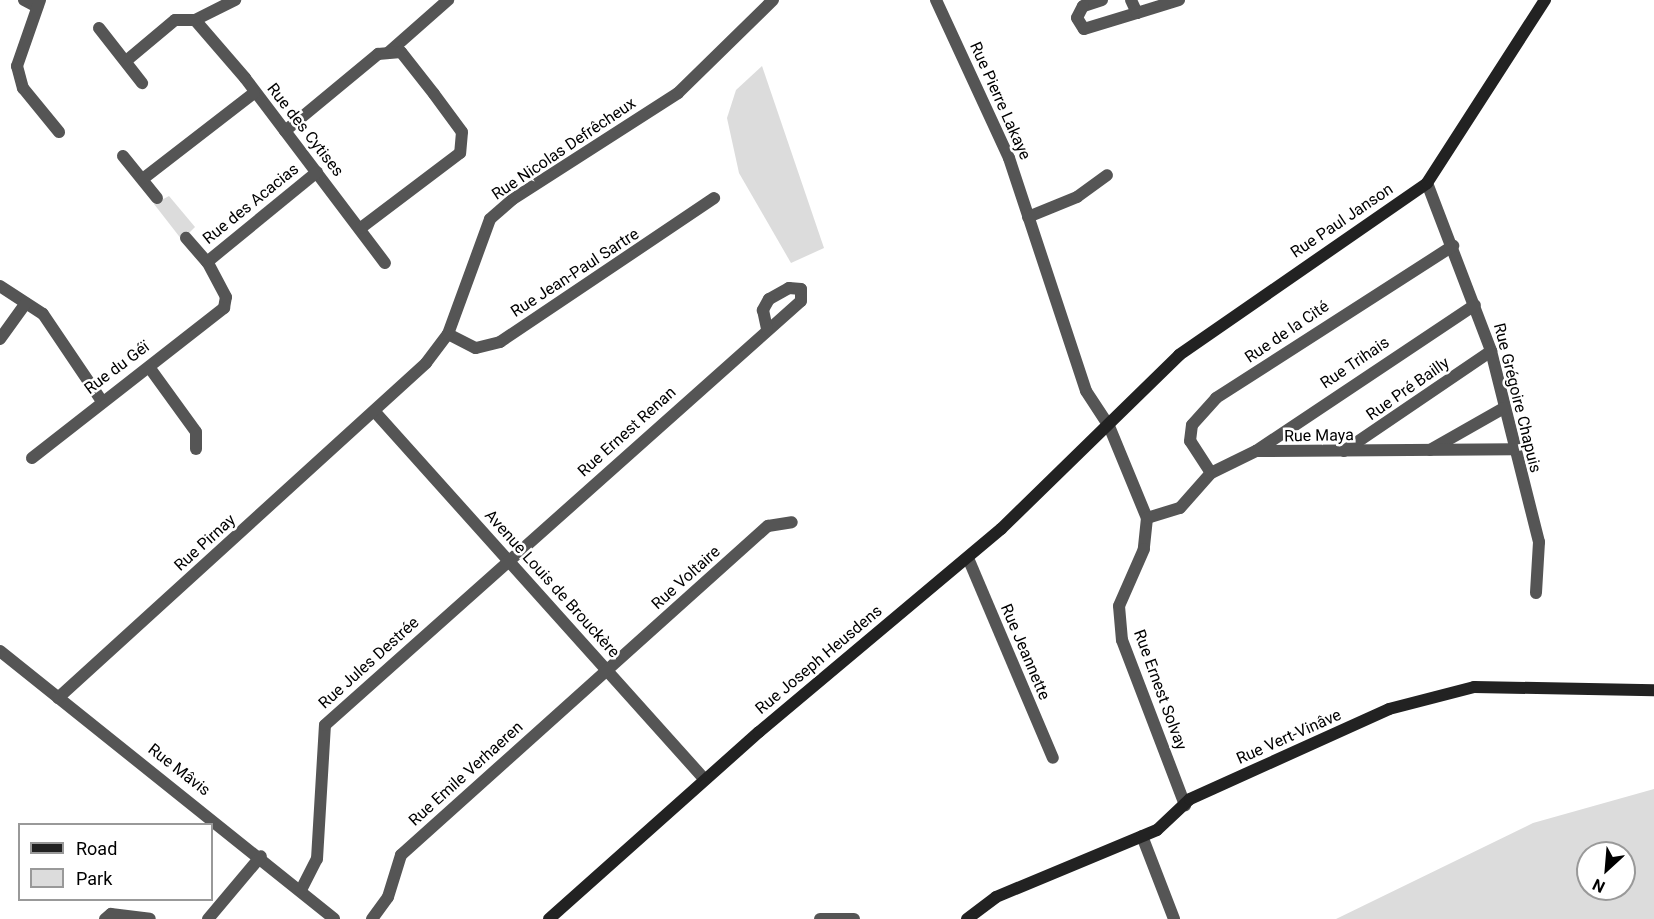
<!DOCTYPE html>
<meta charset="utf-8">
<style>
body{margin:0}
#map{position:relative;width:1654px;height:919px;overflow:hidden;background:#fff;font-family:Roboto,sans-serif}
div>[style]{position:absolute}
.green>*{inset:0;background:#dcdcdc}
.street>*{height:12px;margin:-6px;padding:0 6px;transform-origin:6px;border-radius:6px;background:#555}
.secondary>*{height:12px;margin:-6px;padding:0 6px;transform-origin:6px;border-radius:6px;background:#222}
span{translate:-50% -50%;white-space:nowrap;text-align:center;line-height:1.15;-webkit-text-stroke:5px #fff;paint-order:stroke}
.street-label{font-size:16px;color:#000}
.legend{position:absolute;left:18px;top:823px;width:195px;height:78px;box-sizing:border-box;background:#fff;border:2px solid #999;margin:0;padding:8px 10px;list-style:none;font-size:18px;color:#000}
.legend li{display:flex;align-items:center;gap:12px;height:30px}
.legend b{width:30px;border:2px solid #999}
.north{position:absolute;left:1576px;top:841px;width:60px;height:60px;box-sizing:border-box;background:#fff;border:2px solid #999;border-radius:50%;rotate:206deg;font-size:16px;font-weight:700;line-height:24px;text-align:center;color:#000}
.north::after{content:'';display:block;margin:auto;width:21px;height:27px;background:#000;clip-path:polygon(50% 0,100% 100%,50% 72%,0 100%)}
</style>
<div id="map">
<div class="green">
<div style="clip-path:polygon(762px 66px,824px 248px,791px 263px,739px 173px,727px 118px,736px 90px)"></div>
<div style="clip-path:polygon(169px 196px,195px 227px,182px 240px,154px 204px)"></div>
<div style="clip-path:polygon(evenodd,1654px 789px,1654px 919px,1336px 919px,1533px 823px,1654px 789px,1588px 853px,1624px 853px,1624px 889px,1588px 889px,1588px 853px)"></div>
</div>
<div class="street">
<div style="left:24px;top:0;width:15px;rotate:28deg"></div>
<div style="left:40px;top:0;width:70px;rotate:109.2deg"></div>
<div style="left:17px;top:66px;width:23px;rotate:75deg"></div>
<div style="left:23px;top:88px;width:57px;rotate:50.7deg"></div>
<div style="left:936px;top:0;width:174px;rotate:65.2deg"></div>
<div style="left:1009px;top:158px;width:245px;rotate:71.7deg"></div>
<div style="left:1086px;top:391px;width:42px;rotate:56.7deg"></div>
<div style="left:1109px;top:426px;width:100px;rotate:67.6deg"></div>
<div style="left:1147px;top:518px;width:31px;rotate:96deg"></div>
<div style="left:1144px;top:549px;width:62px;rotate:113.7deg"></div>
<div style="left:1119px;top:606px;width:34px;rotate:85deg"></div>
<div style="left:1122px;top:640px;width:177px;rotate:69.1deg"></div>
<div style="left:1102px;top:0;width:20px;rotate:162deg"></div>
<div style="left:1083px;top:6px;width:13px;rotate:117deg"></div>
<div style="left:1077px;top:18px;width:13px;rotate:58deg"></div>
<div style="left:1084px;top:29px;width:55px;rotate:-16.8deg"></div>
<div style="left:1137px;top:13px;width:14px;rotate:-115deg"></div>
<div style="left:1137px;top:13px;width:44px;rotate:-17.2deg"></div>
<div style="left:195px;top:20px;width:77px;rotate:49.2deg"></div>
<div style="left:245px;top:78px;width:232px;rotate:52.9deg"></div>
<div style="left:195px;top:20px;width:45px;rotate:-26.6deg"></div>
<div style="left:99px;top:28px;width:70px;rotate:52deg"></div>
<div style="left:389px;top:52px;width:79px;rotate:-41.4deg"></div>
<div style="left:126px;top:61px;width:64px;rotate:-39.9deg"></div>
<div style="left:175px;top:20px;width:20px"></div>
<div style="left:285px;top:131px;width:121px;rotate:-39.6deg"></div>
<div style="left:378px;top:54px;width:23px;rotate:-5deg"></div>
<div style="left:401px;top:52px;width:53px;rotate:51.8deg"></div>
<div style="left:434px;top:94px;width:47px;rotate:53.6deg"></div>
<div style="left:462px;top:132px;width:21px;rotate:95deg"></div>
<div style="left:460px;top:153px;width:124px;rotate:142.9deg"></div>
<div style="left:123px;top:156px;width:54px;rotate:51deg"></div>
<div style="left:144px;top:178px;width:139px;rotate:-37.7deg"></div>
<div style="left:1427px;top:183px;width:180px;rotate:69.1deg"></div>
<div style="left:1491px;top:351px;width:197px;rotate:75.9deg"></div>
<div style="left:1539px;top:542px;width:51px;rotate:93.4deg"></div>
<div style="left:1028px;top:217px;width:53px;rotate:-22.2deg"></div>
<div style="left:1077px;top:197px;width:37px;rotate:-36deg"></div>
<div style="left:207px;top:262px;width:142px;rotate:-39.3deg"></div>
<div style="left:0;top:286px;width:51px;rotate:33.1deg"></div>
<div style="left:43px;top:314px;width:104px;rotate:56deg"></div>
<div style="left:448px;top:334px;width:31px;rotate:27deg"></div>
<div style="left:476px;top:348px;width:25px;rotate:-14deg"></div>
<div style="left:500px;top:342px;width:258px;rotate:-33.9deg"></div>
<div style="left:0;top:339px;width:44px;rotate:-54.2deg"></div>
<div style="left:149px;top:367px;width:80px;rotate:54.1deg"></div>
<div style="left:196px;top:432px;width:17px;rotate:90deg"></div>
<div style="left:375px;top:412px;width:493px;rotate:48.1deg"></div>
<div style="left:1430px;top:450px;width:85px;rotate:-29.6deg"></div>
<div style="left:1256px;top:451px;width:263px;rotate:-33.7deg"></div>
<div style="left:1344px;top:451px;width:178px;rotate:-34.2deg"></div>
<div style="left:32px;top:458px;width:244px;rotate:-38deg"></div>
<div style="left:224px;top:308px;width:11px;rotate:-80deg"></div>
<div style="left:226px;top:297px;width:40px;rotate:-118deg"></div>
<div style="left:207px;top:262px;width:32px;rotate:-131deg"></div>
<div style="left:1211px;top:473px;width:38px;rotate:-123deg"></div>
<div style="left:1190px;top:441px;width:16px;rotate:-83deg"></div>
<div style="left:1192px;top:425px;width:36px;rotate:-48deg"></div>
<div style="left:1216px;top:398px;width:282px;rotate:-32.7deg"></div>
<div style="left:1147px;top:518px;width:34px;rotate:-17deg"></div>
<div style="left:1180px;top:508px;width:47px;rotate:-48.5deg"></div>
<div style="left:1211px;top:473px;width:50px;rotate:-26.1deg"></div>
<div style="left:1256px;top:451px;width:258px;rotate:-0.4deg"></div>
<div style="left:968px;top:558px;width:217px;rotate:67deg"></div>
<div style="left:0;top:651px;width:428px;rotate:38.7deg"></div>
<div style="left:58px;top:698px;width:498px;rotate:-42.3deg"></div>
<div style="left:426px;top:363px;width:36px;rotate:-53deg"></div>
<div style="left:448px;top:334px;width:122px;rotate:-69.9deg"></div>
<div style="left:490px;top:219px;width:30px;rotate:-41deg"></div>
<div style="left:513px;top:199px;width:196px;rotate:-32.7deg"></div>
<div style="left:678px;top:93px;width:133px;rotate:-44.4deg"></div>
<div style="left:1142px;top:836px;width:89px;rotate:68.9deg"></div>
<div style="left:301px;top:890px;width:35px;rotate:-63deg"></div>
<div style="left:317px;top:859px;width:134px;rotate:-86.6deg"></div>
<div style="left:325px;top:725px;width:637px;rotate:-41.69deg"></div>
<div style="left:801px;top:301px;width:12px;rotate:-90deg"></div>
<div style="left:801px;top:289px;width:12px;rotate:-175deg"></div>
<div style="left:789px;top:288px;width:23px;rotate:151deg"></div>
<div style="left:769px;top:299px;width:13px;rotate:119deg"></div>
<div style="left:763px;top:310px;width:19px;rotate:78deg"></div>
<div style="left:105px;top:919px;width:8px;rotate:-40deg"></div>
<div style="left:111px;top:914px;width:39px;rotate:7deg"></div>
<div style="left:208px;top:919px;width:82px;rotate:-49.9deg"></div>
<div style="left:372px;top:919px;width:27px;rotate:-54deg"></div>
<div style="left:388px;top:897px;width:44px;rotate:-72.8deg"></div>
<div style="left:401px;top:855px;width:493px;rotate:-41.9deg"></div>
<div style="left:768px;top:526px;width:24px;rotate:-9deg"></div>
<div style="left:820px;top:919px;width:34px"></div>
</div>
<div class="secondary">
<div style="left:549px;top:919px;width:281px;rotate:-41.7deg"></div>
<div style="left:759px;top:732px;width:316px;rotate:-40deg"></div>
<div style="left:1001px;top:529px;width:249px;rotate:-44.3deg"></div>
<div style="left:1179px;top:355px;width:302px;rotate:-34.7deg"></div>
<div style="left:1427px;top:183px;width:218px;rotate:-57.2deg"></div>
<div style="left:967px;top:919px;width:36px;rotate:-37deg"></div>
<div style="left:996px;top:897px;width:174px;rotate:-22.6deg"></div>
<div style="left:1157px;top:830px;width:45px;rotate:-43.2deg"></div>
<div style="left:1190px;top:799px;width:218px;rotate:-24.3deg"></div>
<div style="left:1389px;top:709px;width:88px;rotate:-14.5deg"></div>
<div style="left:1474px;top:687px;width:180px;rotate:1deg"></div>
</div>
<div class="street-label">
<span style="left:1000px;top:101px;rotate:66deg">Rue Pierre Lakaye</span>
<span style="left:305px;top:130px;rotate:52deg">Rue des Cytises</span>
<span style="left:564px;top:149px;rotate:-34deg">Rue Nicolas Defrêcheux</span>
<span style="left:251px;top:204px;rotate:-39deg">Rue des Acacias</span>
<span style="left:1342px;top:221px;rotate:-34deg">Rue Paul Janson</span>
<span style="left:575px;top:273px;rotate:-33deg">Rue Jean-Paul Sartre</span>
<span style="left:1287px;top:332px;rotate:-34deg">Rue de la Cité</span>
<span style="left:1355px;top:363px;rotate:-34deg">Rue Trihais</span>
<span style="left:117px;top:368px;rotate:-37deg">Rue du Géï</span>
<span style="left:1408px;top:389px;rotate:-35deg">Rue Pré Bailly</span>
<span style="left:1517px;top:398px;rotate:76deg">Rue Grégoire Chapuis</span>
<span style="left:627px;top:432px;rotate:-42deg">Rue Ernest Renan</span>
<span style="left:1319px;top:436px;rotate:-1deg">Rue Maya</span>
<span style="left:205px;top:543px;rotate:-42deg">Rue Pirnay</span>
<span style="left:686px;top:578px;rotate:-42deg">Rue Voltaire</span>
<span style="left:552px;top:584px;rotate:48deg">Avenue Louis de Brouckère</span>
<span style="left:1025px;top:652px;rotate:67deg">Rue Jeannette</span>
<span style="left:819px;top:660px;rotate:-40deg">Rue Joseph Heusdens</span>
<span style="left:369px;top:663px;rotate:-42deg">Rue Jules Destrée</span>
<span style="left:1160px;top:690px;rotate:70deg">Rue Ernest Solvay</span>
<span style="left:1289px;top:737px;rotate:-24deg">Rue Vert-Vinâve</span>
<span style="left:179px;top:770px;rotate:38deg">Rue Mâvis</span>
<span style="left:466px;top:774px;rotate:-42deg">Rue Emile Verhaeren</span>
</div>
<ul class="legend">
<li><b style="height:8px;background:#222"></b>Road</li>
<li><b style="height:16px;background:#dcdcdc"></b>Park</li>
</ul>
<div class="north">N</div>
</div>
